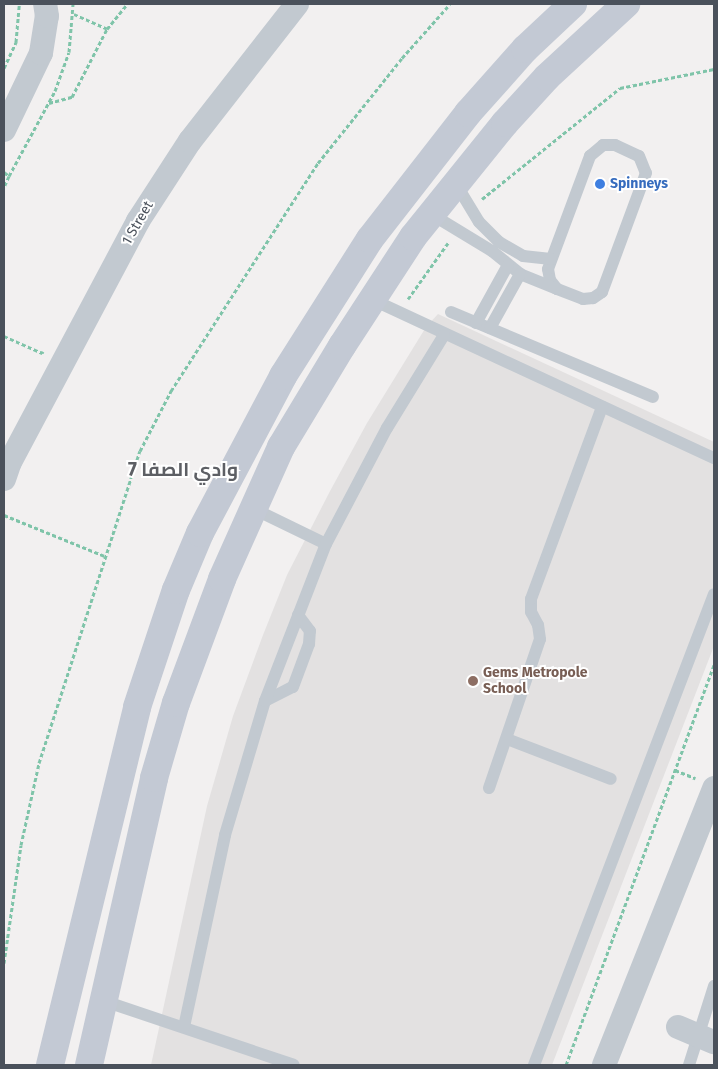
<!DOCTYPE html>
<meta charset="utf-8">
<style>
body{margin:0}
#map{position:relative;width:718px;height:1069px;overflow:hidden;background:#f2f0f0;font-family:"Fira Sans",Cairo,sans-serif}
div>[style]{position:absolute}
.education>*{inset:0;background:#e3e1e1}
.path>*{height:3px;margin-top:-1.5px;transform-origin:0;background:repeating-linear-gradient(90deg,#7fc4a9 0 4px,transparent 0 6.5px)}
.lane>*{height:12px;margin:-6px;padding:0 6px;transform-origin:6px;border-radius:6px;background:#c2c9d0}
.street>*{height:24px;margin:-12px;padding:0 12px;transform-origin:12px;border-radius:12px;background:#c2c9d0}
.secondary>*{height:28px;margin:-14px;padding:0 14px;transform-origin:14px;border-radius:14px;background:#c3c9d4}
.dots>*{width:14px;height:14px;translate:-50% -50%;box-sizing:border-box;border:2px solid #fff;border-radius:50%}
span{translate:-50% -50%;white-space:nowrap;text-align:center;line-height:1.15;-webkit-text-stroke:4px #fff;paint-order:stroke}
.shop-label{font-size:14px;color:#366cbe;font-weight:700}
.left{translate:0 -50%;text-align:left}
.street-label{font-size:14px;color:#4a515b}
.education-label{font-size:14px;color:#785e54;font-weight:700}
.district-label{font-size:19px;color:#5d5f64;font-weight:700}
.frame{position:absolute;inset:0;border:5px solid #4a515b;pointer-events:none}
</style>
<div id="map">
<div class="education">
<div style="clip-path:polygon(438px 314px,714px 442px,714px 646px,552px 1065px,151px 1065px,207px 806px,233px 716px,263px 635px,287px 575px,329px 493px,367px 423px,426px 327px)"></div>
</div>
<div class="path">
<div style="left:74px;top:14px;width:36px;rotate:24deg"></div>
<div style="left:4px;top:68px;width:29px;rotate:-65deg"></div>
<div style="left:16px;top:42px;width:38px;rotate:-85deg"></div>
<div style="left:49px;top:103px;width:24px;rotate:-15deg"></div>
<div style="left:72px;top:97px;width:76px;rotate:-62.8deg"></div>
<div style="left:107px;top:29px;width:32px;rotate:-51deg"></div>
<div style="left:4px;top:172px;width:6px;rotate:39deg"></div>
<div style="left:9px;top:176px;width:12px;rotate:114deg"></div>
<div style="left:9px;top:176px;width:97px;rotate:-61.6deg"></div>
<div style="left:55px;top:91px;width:41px;rotate:-70.3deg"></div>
<div style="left:69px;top:52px;width:48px;rotate:-85.2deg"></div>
<div style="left:482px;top:199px;width:177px;rotate:-38.8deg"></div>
<div style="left:620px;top:88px;width:96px;rotate:-11.4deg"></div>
<div style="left:408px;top:299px;width:69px;rotate:-54.5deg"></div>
<div style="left:4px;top:336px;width:42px;rotate:24.1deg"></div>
<div style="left:42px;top:353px;width:2px;rotate:-63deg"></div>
<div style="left:4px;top:515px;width:111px;rotate:22.2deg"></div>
<div style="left:675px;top:770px;width:22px;rotate:22deg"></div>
<div style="left:4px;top:963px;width:119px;rotate:-81.8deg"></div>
<div style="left:21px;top:845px;width:84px;rotate:-77.6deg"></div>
<div style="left:39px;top:763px;width:328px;rotate:-72.1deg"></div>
<div style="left:140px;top:451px;width:68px;rotate:-62.7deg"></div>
<div style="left:171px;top:391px;width:271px;rotate:-57.2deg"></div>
<div style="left:318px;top:163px;width:134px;rotate:-51.3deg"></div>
<div style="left:402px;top:58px;width:72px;rotate:-48.4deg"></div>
<div style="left:566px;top:1065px;width:427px;rotate:-69.7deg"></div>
</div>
<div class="lane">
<div style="left:603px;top:145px;width:12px"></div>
<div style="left:615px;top:145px;width:26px;rotate:25deg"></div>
<div style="left:639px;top:156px;width:18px;rotate:68deg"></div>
<div style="left:646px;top:173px;width:127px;rotate:110.3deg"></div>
<div style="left:602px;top:292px;width:11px;rotate:146deg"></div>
<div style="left:593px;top:298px;width:10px;rotate:174deg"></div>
<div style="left:583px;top:299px;width:28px;rotate:-159deg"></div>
<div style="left:557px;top:289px;width:11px;rotate:-128deg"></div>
<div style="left:550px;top:280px;width:11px;rotate:-100deg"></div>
<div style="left:548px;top:269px;width:121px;rotate:-69.6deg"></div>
<div style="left:590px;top:156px;width:17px;rotate:-40deg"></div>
<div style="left:456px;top:184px;width:44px;rotate:58.8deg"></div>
<div style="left:479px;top:222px;width:28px;rotate:45deg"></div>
<div style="left:499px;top:242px;width:28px;rotate:30deg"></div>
<div style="left:523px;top:256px;width:28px;rotate:6deg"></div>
<div style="left:431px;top:214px;width:71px;rotate:31.2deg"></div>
<div style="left:492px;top:251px;width:36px;rotate:39deg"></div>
<div style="left:520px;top:274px;width:40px;rotate:22deg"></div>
<div style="left:371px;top:299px;width:378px;rotate:24.9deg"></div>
<div style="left:451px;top:312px;width:219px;rotate:22.8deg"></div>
<div style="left:476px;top:323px;width:66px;rotate:-61.1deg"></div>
<div style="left:490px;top:328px;width:62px;rotate:-60.9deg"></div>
<div style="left:252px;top:508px;width:82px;rotate:25.9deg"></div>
<div style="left:265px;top:701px;width:31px;rotate:-27deg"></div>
<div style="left:293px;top:687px;width:46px;rotate:-69.6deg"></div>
<div style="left:309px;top:644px;width:13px;rotate:-86deg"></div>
<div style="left:310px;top:631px;width:20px;rotate:-127deg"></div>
<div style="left:507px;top:739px;width:111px;rotate:21deg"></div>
<div style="left:489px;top:788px;width:157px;rotate:-71.1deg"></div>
<div style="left:540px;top:639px;width:14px;rotate:-98deg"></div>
<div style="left:538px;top:625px;width:15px;rotate:-118deg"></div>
<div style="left:531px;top:612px;width:13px;rotate:-90deg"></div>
<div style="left:531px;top:599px;width:205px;rotate:-69.7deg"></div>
<div style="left:104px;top:1001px;width:200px;rotate:18.6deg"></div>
<div style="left:184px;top:1027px;width:196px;rotate:-77.9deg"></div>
<div style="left:225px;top:835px;width:140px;rotate:-73.4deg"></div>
<div style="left:265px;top:701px;width:168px;rotate:-68.8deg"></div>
<div style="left:326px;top:544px;width:131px;rotate:-62.3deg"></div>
<div style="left:387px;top:428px;width:109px;rotate:-58.5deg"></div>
<div style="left:534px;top:1065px;width:504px;rotate:-69.08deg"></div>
<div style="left:689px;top:1065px;width:83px;rotate:-72.4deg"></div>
</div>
<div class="street">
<div style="left:4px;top:130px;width:85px;rotate:-64.3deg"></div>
<div style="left:41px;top:53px;width:37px;rotate:-81deg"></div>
<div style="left:47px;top:16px;width:12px;rotate:-99deg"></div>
<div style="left:4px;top:479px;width:18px;rotate:-71deg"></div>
<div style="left:10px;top:462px;width:273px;rotate:-62deg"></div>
<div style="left:138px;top:221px;width:95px;rotate:-57deg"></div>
<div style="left:190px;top:141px;width:174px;rotate:-52deg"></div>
<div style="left:678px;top:1027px;width:39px;rotate:23deg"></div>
<div style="left:604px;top:1065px;width:298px;rotate:-68.3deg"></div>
</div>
<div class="secondary">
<div style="left:50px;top:1065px;width:368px;rotate:-76.3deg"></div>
<div style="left:137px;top:707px;width:123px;rotate:-71.6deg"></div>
<div style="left:176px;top:590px;width:62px;rotate:-67.2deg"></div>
<div style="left:200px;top:533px;width:178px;rotate:-62.1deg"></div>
<div style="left:283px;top:376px;width:162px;rotate:-57.6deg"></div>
<div style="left:370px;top:239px;width:160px;rotate:-52.1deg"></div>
<div style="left:468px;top:113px;width:86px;rotate:-48.3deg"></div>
<div style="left:525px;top:49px;width:66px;rotate:-43.2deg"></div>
<div style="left:89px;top:1065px;width:294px;rotate:-77.2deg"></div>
<div style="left:154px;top:778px;width:78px;rotate:-73.7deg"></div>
<div style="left:176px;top:703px;width:132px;rotate:-69.6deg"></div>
<div style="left:222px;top:579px;width:145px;rotate:-65.9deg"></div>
<div style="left:281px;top:447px;width:118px;rotate:-58.9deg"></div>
<div style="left:342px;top:346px;width:130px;rotate:-56.9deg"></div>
<div style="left:413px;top:237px;width:146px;rotate:-51.1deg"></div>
<div style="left:505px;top:123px;width:62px;rotate:-47.6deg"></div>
<div style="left:547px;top:77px;width:108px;rotate:-42.7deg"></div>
</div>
<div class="dots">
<div style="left:600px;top:184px;background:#3f7fe0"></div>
<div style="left:473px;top:681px;background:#8d6e63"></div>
</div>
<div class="shop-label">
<span class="left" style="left:610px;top:184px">Spinneys</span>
</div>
<div class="street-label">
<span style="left:138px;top:223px;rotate:-60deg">1 Street</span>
</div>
<div class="education-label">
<span class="left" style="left:483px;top:681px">Gems Metropole<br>School</span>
</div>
<div class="district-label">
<span style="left:183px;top:470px">وادي الصفا 7</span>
</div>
<div class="frame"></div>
</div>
